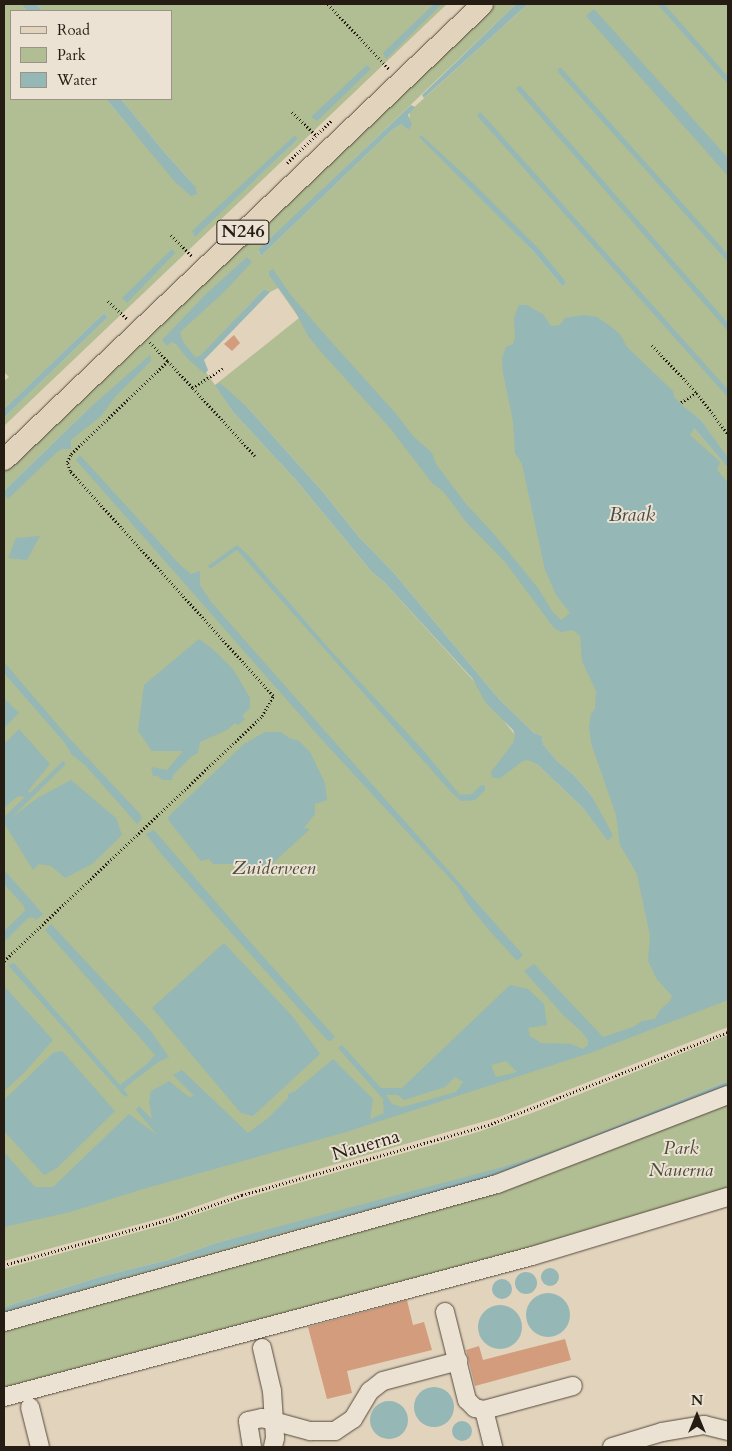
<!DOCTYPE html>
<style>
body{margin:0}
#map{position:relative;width:732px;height:1451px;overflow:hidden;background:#e2d3bc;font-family:Cardo,serif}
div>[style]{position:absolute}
.green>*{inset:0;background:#b1bd92}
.water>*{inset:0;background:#95b7b6}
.round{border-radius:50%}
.stream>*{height:4.5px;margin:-2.25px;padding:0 2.25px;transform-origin:2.25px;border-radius:2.25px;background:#95b7b6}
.building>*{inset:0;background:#d29c7d}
.path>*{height:2.5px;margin-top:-1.25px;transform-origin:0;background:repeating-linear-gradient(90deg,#251c14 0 1px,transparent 0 3.5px)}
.roads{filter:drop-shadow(0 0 1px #544a3e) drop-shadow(0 0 1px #544a3e)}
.minor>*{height:18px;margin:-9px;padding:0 9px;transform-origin:9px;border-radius:9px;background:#ece2d3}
.major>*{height:21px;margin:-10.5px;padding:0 10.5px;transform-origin:10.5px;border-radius:10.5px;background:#e2d3bc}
span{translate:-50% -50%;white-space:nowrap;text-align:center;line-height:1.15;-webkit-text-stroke:4px #ece2d3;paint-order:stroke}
.shield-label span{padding:1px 4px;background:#ece2d3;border:1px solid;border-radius:4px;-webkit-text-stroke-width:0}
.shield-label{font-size:18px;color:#251c14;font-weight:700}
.park-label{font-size:19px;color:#4f4c3a;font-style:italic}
.street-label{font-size:19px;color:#251c14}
.water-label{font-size:20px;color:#474a45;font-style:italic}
.frame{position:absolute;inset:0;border:5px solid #251c14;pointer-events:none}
.legend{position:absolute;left:10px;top:10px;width:162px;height:90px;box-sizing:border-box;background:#ece2d3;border:1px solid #9c9387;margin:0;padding:6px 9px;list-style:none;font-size:15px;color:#251c14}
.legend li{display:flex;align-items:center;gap:10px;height:25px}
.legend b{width:25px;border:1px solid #9c9387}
.north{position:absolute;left:672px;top:1391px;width:50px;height:50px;-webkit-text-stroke:4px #ece2d3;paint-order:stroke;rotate:0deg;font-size:14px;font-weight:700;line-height:20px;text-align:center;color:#251c14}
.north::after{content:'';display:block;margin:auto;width:18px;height:22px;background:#251c14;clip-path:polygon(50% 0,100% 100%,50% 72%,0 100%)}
</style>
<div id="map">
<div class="green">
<div style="clip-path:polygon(evenodd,4px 4px,21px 4px,27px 11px,11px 11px,11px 99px,106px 99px,131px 129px,195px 186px,166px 154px,121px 99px,171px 99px,171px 11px,43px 11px,36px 4px,447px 4px,4px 426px,4px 418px,108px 317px,104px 313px,4px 409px,4px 381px,9px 377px,4px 372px,4px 4px,295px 136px,298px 139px,195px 236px,193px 231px,295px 136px)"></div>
<div style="clip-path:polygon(evenodd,496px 4px,516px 4px,258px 251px,261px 256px,392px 130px,401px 124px,408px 130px,410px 111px,528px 4px,728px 4px,728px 459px,701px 420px,682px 406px,694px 428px,728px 468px,728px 1027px,499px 1117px,232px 1194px,169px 1216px,4px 1261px,4px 494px,8px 498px,130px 381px,109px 393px,85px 412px,4px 491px,4px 471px,496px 4px,486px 202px,566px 282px,563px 287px,533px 251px,486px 202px,496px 4px,278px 288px,299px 318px,215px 385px,195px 357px,200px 357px,264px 289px,270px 292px,278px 288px,496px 4px,216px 385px,248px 408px,323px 492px,359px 537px,394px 573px,499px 699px,534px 733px,542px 736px,543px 744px,557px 761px,574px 775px,591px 795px,609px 841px,583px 808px,537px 764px,472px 679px,384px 582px,372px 572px,295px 479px,233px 412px,216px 385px)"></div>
<div style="clip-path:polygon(728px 1035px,728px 1081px,559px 1149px,490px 1172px,216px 1243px,168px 1260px,103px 1276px,4px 1307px,4px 1269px,167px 1224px,236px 1201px,478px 1132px,532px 1113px)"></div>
<div style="clip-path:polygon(728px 1086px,728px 1192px,621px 1226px,4px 1393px,4px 1312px,259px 1239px,450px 1188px)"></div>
</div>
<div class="water">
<div style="clip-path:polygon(21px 4px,36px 4px,43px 11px,27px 11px)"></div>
<div style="clip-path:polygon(434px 4px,442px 4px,386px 59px,383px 53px)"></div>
<div style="clip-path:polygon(516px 4px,528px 4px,424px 98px,422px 95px)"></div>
<div style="clip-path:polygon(594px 9px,728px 158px,728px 176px,586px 16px)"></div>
<div style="clip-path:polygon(367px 65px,371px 69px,317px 121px,311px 117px)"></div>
<div style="clip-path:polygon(106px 99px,121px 99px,166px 154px,195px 186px,197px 194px,191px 196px,175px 182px)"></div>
<div style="clip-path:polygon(411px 105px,415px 107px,408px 115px,412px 125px,408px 130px,401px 124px,392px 130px,261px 256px,258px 250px)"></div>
<div style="clip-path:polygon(295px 135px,298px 139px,195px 237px,192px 231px)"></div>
<div style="clip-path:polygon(421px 135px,471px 181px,539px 249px,566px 282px,563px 287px,533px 251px,419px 137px)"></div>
<div style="clip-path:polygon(172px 249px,175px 253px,127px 303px,122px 298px)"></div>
<div style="clip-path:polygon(247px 257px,252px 262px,223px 293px,180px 332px,183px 342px,195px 357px,200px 356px,264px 289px,270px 292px,204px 360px,208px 370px,205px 374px,188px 359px,176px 344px,172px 342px,167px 346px,162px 340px,206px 294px)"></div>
<div style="clip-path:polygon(evenodd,273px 269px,290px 294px,319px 328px,397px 415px,413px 436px,432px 453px,436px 464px,466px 504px,494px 534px,538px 588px,552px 611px,561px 620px,570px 613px,556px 595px,545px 570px,522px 464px,515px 453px,513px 421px,503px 373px,502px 358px,506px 347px,513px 344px,515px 338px,514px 318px,519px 305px,527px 305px,544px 315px,550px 325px,553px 326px,560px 325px,565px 318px,583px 315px,597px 317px,610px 326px,620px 334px,627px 347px,673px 391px,674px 397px,683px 406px,701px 420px,728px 458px,728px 468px,694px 428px,690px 435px,720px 462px,717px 470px,728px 483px,728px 1000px,590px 1053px,346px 1132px,143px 1189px,70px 1212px,4px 1227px,4px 1152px,35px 1187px,53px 1187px,129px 1114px,157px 1135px,136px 1110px,139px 1106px,152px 1119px,149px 1102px,151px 1091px,169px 1081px,189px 1097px,194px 1096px,173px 1075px,182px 1070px,248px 1133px,267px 1119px,288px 1098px,288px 1094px,294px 1092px,333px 1059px,373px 1099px,370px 1119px,384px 1113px,383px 1099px,338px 1048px,342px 1045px,381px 1088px,402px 1088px,510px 985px,528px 989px,544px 1004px,547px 1025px,528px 1028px,530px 1036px,541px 1043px,571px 1044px,583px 1049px,588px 1045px,588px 1040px,581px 1031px,564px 1016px,524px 971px,534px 964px,603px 1037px,633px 1027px,642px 1021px,655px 1019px,660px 1010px,670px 1001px,672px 996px,656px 978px,648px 960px,650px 936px,637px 874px,620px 845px,616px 815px,591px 743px,589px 726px,591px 714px,595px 709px,596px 691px,582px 661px,580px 636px,573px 630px,561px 632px,554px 628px,505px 562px,466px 522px,443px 491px,432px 483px,390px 428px,323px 354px,308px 336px,294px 309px,269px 275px,269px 271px,273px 269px,506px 1061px,517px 1072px,496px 1077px,491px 1065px,506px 1061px,273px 269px,455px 1077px,463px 1082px,456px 1092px,410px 1105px,402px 1107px,392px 1104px,386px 1095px,398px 1095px,404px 1100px,445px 1087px,455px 1077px)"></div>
<div style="clip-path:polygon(104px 313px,108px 317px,4px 418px,4px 409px)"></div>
<div style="clip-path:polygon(150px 355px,151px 361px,115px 397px,101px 416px,71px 440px,71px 449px,62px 449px,56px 453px,8px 499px,4px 494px,4px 491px,85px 412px)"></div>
<div style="clip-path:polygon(220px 383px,248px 408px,323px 492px,359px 537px,394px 573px,499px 699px,534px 733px,542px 736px,543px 744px,557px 761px,574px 775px,591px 795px,613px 835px,608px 841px,583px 808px,537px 764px,528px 760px,523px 761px,499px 779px,492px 777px,491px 772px,513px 743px,515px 736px,513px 730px,486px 703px,472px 678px,384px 582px,372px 572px,295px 479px,233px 412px,215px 385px)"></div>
<div style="clip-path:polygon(80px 455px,180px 565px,191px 574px,200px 571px,200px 585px,211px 602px,523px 955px,517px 961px,489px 930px,467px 903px,457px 886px,324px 742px,76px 460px)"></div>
<div style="clip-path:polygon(40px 536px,27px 560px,8px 558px,16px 538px)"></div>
<div style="clip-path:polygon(237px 545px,248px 555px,332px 652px,423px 750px,460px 795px,472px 794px,481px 785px,485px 786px,485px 790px,475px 800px,461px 801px,451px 792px,237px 550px,210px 569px,208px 566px)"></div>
<div style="clip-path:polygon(199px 639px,215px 651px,233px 669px,250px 698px,250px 708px,242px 716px,245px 719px,238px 725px,235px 723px,227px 730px,200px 742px,198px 753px,191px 757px,174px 774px,172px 780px,162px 780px,158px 776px,153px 776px,151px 767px,167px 770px,183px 751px,152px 751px,138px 731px,144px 685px)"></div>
<div style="clip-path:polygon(4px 662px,68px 737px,140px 814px,142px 819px,137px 824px,85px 765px,71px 754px,65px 743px,4px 673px)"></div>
<div style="clip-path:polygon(4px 698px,19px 713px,4px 728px)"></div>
<div style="clip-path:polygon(19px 729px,50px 764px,28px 791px,30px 793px,63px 761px,66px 764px,11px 818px,39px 797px,71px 780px,116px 818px,122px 835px,92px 864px,65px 878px,51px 866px,39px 864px,33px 870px,4px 823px,4px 817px,25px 797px,18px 796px,4px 808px,4px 744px)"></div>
<div style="clip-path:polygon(265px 732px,281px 732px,289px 738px,299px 741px,310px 752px,325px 783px,327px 800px,315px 804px,315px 814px,304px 828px,310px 829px,260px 875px,244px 871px,235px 864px,213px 864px,209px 859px,201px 861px,169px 821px,168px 817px,244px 744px)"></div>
<div style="clip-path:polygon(154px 830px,251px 943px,335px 1037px,331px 1041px,327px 1040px,162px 855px,146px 834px)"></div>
<div style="clip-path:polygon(4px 870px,43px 914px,36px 920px,33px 917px,28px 918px,4px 942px,4px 931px,25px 911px,24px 906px,4px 884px)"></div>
<div style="clip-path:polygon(51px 924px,150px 1030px,169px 1057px,158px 1062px,127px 1086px,124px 1090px,128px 1095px,125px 1097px,8px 965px,14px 963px,120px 1085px,148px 1063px,155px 1055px,45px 930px)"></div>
<div style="clip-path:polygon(224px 943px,293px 1017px,320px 1054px,253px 1116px,241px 1113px,152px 1008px)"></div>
<div style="clip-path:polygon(4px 986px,53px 1040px,23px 1074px,4px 1091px)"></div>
<div style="clip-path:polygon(62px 1051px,115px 1111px,57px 1168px,44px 1175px,4px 1131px,4px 1100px,53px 1053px)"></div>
<div style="clip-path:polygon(728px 1081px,728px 1086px,710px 1094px,488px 1178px,259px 1239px,4px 1312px,4px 1307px,103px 1276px,168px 1260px,216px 1243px,503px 1167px,559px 1149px)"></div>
<div class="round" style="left:541px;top:1268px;width:18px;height:18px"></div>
<div class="round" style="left:515px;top:1272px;width:22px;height:22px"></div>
<div class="round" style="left:492px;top:1279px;width:20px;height:20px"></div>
<div class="round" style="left:526px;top:1293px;width:44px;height:44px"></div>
<div class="round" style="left:478px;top:1305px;width:44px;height:44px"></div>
<div class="round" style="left:414px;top:1387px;width:40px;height:40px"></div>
<div class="round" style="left:370px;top:1401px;width:38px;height:38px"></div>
<div class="round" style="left:452px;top:1421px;width:20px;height:20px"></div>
</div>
<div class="stream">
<div style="left:661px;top:4px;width:101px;rotate:48.6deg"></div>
<div style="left:560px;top:70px;width:252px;rotate:48.2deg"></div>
<div style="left:519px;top:88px;width:317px;rotate:48.8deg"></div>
<div style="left:480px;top:115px;width:373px;rotate:48.3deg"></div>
</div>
<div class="building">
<div style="clip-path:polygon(234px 335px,240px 343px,232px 351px,224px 344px)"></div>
<div style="clip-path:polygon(407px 1300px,413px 1325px,424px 1322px,432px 1350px,347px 1371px,352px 1393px,327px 1399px,308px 1327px)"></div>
<div style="clip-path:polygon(565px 1339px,571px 1360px,475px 1386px,466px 1350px,479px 1346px,483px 1360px)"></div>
</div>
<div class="path">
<div style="left:328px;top:4px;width:89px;rotate:46.8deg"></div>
<div style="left:292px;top:112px;width:33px;rotate:44deg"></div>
<div style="left:287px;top:163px;width:62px;rotate:-43.7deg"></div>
<div style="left:171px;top:235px;width:31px;rotate:45deg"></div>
<div style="left:108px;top:301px;width:26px;rotate:43deg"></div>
<div style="left:150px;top:342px;width:26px;rotate:47deg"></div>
<div style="left:652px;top:345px;width:66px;rotate:46.8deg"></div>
<div style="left:697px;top:393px;width:19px;rotate:148deg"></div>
<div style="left:223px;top:369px;width:36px;rotate:148deg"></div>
<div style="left:193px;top:388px;width:92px;rotate:47.6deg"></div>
<div style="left:697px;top:393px;width:51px;rotate:52.9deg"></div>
<div style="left:4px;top:961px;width:356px;rotate:-43.5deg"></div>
<div style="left:262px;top:716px;width:23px;rotate:-61deg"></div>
<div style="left:273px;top:696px;width:303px;rotate:-132.1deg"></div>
<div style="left:70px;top:471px;width:9px;rotate:-108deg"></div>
<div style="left:67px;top:462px;width:9px;rotate:-63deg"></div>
<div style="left:71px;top:454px;width:134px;rotate:-43.8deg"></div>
<div style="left:168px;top:361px;width:37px;rotate:47deg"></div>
<div style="left:4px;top:1265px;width:180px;rotate:-15.4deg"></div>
<div style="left:178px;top:1217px;width:68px;rotate:-19deg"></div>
<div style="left:242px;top:1195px;width:256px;rotate:-15.9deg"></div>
<div style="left:488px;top:1125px;width:257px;rotate:-21.2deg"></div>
</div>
<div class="roads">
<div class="minor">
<div style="left:445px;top:1312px;width:91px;rotate:76deg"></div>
<div style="left:467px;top:1400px;width:11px;rotate:45deg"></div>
<div style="left:475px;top:1408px;width:9px;rotate:13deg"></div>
<div style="left:484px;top:1410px;width:92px;rotate:-15.1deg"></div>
<div style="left:4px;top:1322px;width:512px;rotate:-15.64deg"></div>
<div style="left:497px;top:1184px;width:248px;rotate:-21.1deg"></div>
<div style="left:262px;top:1348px;width:44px;rotate:76.9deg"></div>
<div style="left:272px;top:1391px;width:47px;rotate:86.3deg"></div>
<div style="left:275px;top:1438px;width:9px;rotate:103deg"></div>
<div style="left:4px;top:1397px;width:547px;rotate:-14.95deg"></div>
<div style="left:532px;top:1256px;width:205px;rotate:-16.8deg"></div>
<div style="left:30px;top:1407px;width:41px;rotate:76deg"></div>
<div style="left:484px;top:1410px;width:38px;rotate:76deg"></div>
<div style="left:252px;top:1447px;width:26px;rotate:-99deg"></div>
<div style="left:248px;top:1421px;width:14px;rotate:-12deg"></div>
<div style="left:262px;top:1418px;width:50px;rotate:15.2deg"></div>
<div style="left:310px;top:1431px;width:25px"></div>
<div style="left:335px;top:1431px;width:22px;rotate:-34deg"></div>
<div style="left:353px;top:1419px;width:33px;rotate:-59deg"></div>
<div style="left:370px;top:1391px;width:16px;rotate:-38deg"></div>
<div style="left:383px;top:1381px;width:78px;rotate:-14.9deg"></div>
<div style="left:612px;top:1447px;width:52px;rotate:-16.7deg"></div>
<div style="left:662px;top:1432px;width:43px;rotate:-9.5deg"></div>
<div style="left:704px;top:1425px;width:25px;rotate:14deg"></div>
</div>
<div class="major">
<div style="left:4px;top:459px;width:660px;rotate:-43.59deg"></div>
</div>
</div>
<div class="shield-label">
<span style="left:243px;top:232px">N246</span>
</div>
<div class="park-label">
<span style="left:274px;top:869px">Zuiderveen</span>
<span style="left:681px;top:1160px">Park<br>Nauerna</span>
</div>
<div class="street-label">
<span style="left:366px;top:1146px;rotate:-16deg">Nauerna</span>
</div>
<div class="water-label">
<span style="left:632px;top:514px">Braak</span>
</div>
<div class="frame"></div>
<ul class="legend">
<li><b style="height:6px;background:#e2d3bc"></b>Road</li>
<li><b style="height:14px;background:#b1bd92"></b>Park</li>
<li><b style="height:14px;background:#95b7b6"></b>Water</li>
</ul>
<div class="north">N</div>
</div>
